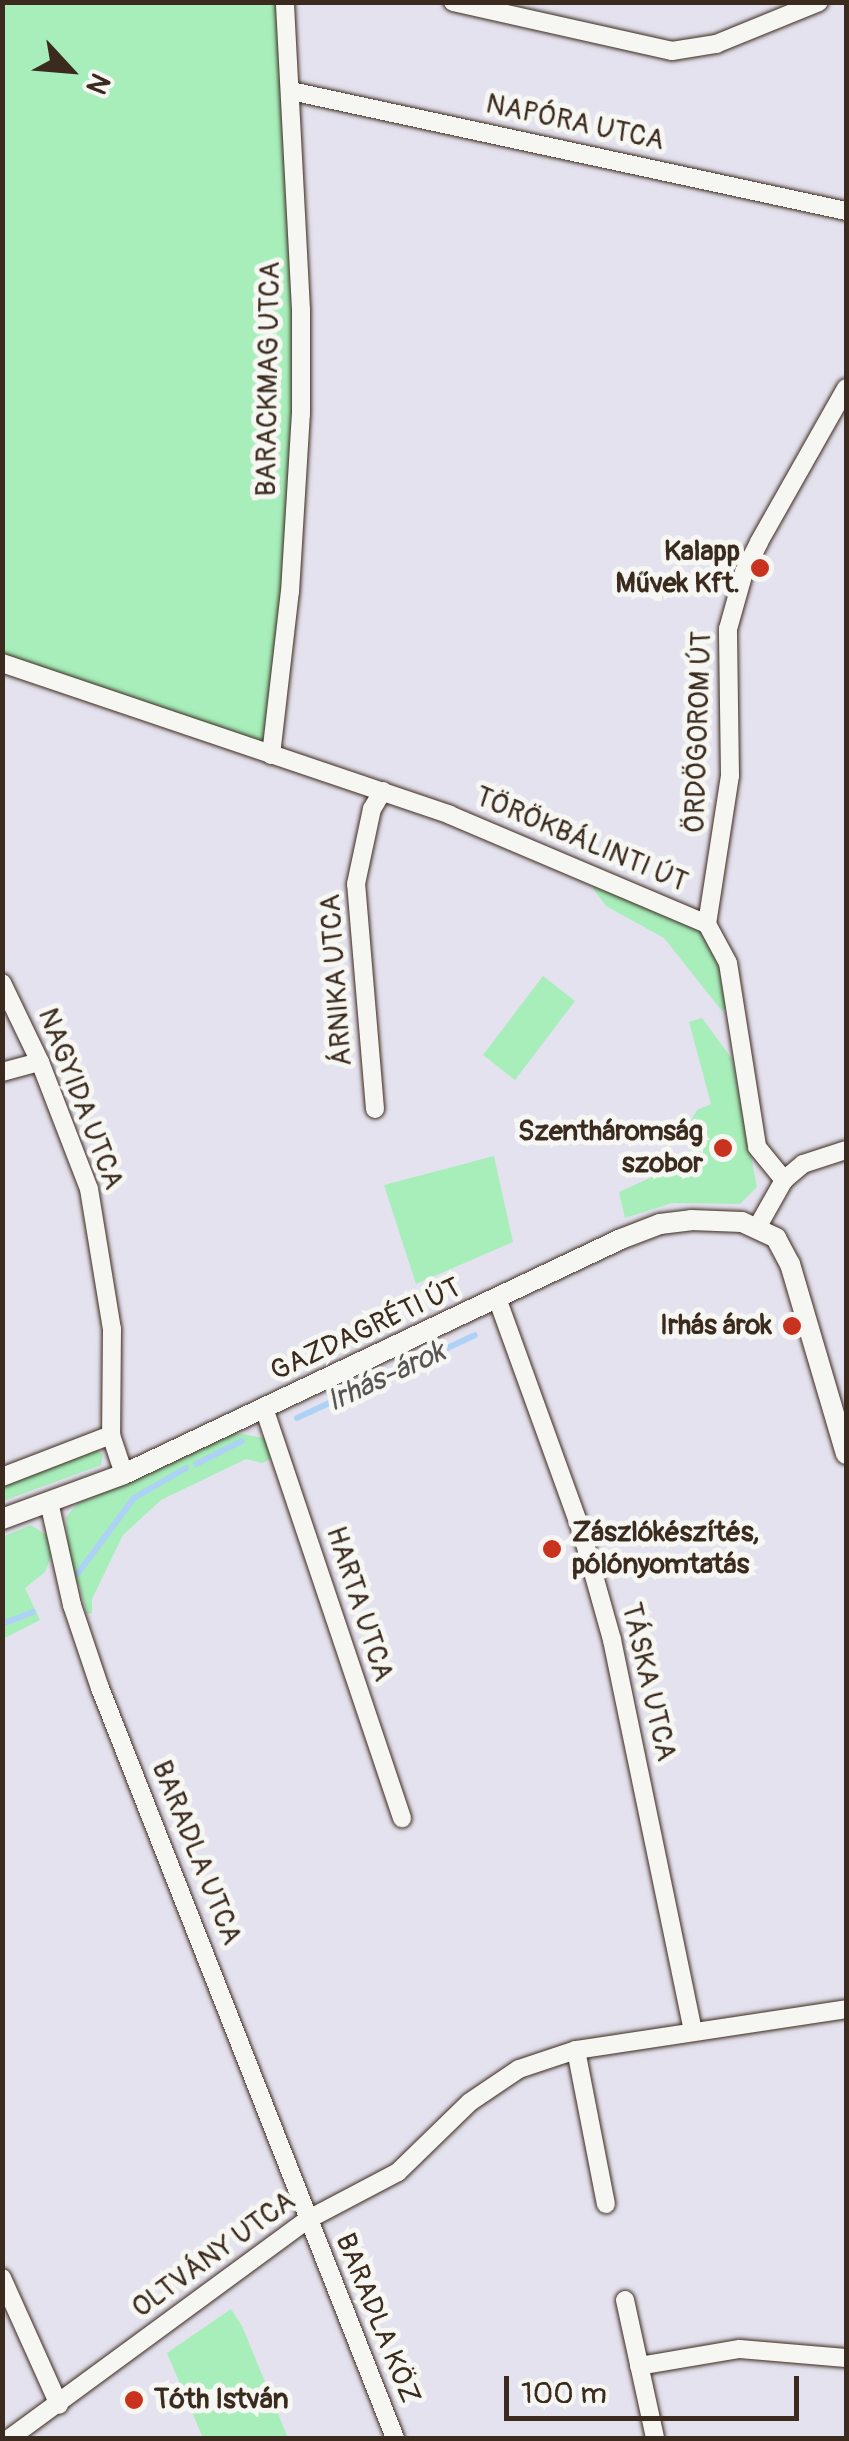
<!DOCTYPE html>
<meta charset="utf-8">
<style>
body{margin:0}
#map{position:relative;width:849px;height:2441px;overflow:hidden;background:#e4e2ee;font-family:Pangolin,sans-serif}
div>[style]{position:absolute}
.green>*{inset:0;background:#a7eebb}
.stream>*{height:6px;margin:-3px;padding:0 3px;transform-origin:3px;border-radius:3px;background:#add2f6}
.roads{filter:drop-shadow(0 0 2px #3b2a1e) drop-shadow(0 0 2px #3b2a1e)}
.minor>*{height:18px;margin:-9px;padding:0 9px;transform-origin:9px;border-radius:9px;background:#f6f6f2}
.tertiary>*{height:20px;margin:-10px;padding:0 10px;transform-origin:10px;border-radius:10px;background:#f6f6f2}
.dots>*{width:28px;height:28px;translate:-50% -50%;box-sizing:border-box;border:5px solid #f6f6f2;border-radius:50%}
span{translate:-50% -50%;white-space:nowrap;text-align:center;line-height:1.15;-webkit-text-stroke:10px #f6f6f2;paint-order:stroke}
.street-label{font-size:28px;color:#3b2a1e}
.poi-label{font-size:28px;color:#3b2a1e;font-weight:700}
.right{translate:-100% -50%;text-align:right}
.left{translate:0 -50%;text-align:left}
.water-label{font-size:30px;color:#585454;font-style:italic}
.frame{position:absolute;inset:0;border:5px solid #3b2a1e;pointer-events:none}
.north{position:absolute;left:20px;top:20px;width:100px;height:100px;-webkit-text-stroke:8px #f6f6f2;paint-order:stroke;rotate:116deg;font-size:28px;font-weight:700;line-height:40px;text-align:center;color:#3b2a1e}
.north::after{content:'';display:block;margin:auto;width:35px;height:45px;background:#3b2a1e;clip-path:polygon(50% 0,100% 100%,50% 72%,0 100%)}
.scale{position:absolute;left:504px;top:2376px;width:295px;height:45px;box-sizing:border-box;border:5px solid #3b2a1e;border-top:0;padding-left:12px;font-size:30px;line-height:35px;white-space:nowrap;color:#3b2a1e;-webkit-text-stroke:8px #f6f6f2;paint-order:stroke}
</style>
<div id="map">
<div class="green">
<div style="clip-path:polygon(3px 3px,285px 3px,301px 310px,271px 755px,3px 663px)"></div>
<div style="clip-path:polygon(592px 887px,612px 889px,701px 930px,724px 967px,727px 1007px,722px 1011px,664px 938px,606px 906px)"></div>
<div style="clip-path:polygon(543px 976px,575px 1001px,515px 1080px,483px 1055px)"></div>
<div style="clip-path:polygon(702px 1018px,732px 1059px,757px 1187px,740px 1204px,672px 1203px,625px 1218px,619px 1192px,692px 1159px,686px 1129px,697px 1110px,711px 1104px,689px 1022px)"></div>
<div style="clip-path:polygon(494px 1156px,513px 1242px,416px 1284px,384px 1185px)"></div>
<div style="clip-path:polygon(236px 1433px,264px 1438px,273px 1458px,262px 1463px,246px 1459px,161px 1500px,123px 1535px,92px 1599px,92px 1613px,87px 1614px,79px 1585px,70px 1573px,66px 1517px,78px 1503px)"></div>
<div style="clip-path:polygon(95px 1449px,103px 1454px,101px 1465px,3px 1501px,3px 1485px)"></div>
<div style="clip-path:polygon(31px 1525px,46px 1535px,52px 1554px,45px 1572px,25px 1588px,40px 1620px,3px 1639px,2px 1537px)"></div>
<div style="clip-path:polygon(231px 2309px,242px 2326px,288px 2438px,203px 2438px,167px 2353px)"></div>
</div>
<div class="stream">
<div style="left:297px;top:1418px;width:196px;rotate:-25deg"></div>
<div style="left:196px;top:1464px;width:51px;rotate:-26.6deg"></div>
<div style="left:78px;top:1573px;width:94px;rotate:-53.3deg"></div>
<div style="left:134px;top:1498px;width:60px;rotate:-30deg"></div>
<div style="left:2px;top:1624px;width:33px;rotate:-21deg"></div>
</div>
<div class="roads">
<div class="minor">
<div style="left:453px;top:2px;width:224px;rotate:12.6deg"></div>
<div style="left:672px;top:51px;width:45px;rotate:-9deg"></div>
<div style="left:716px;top:44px;width:111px;rotate:-22.2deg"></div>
<div style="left:291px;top:91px;width:568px;rotate:12.2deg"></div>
<div style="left:2px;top:663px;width:473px;rotate:18.7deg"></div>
<div style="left:450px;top:815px;width:279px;rotate:23deg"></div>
<div style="left:707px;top:924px;width:44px;rotate:61.7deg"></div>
<div style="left:728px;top:963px;width:186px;rotate:81deg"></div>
<div style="left:757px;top:1147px;width:43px;rotate:50.7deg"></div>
<div style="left:271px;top:755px;width:164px;rotate:-83.4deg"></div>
<div style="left:290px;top:592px;width:178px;rotate:-86.5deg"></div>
<div style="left:301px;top:414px;width:104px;rotate:-90deg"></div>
<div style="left:301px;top:310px;width:308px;rotate:-93deg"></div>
<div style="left:707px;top:924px;width:150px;rotate:-81.2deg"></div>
<div style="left:730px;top:776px;width:147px;rotate:-90.8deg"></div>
<div style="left:728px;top:629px;width:59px;rotate:-74.3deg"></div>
<div style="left:744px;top:572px;width:34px;rotate:-63deg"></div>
<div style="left:759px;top:542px;width:177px;rotate:-60.5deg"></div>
<div style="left:2px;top:983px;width:88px;rotate:64.3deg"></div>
<div style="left:40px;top:1062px;width:136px;rotate:68.9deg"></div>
<div style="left:89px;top:1189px;width:142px;rotate:80.7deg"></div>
<div style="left:112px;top:1329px;width:106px;rotate:90.5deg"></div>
<div style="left:111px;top:1435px;width:41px;rotate:71.6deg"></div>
<div style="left:2px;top:1072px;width:39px;rotate:-15deg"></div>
<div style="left:375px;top:1109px;width:226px;rotate:-94.8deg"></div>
<div style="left:356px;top:884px;width:77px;rotate:-78deg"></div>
<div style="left:372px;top:809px;width:21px;rotate:-59deg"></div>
<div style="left:758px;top:1226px;width:53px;rotate:-60.5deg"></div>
<div style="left:784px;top:1180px;width:25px;rotate:-40deg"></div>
<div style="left:803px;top:1164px;width:45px;rotate:-18deg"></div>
<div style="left:497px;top:1298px;width:250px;rotate:70.1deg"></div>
<div style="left:582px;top:1533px;width:111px;rotate:74.3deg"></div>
<div style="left:612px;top:1640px;width:399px;rotate:78.3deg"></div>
<div style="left:264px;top:1408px;width:433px;rotate:71.4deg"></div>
<div style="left:2px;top:1477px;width:117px;rotate:-21.1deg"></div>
<div style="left:49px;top:1502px;width:106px;rotate:77.4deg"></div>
<div style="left:72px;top:1605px;width:88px;rotate:71.4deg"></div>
<div style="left:100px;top:1688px;width:806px;rotate:68.53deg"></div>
<div style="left:576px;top:2050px;width:157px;rotate:79deg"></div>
<div style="left:2px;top:2278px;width:139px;rotate:65.8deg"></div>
<div style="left:625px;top:2300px;width:141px;rotate:77.7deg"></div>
<div style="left:639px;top:2366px;width:102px;rotate:-9.6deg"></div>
<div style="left:740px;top:2349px;width:106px;rotate:4.9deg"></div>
<div style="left:10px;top:2438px;width:368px;rotate:-36.3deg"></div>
<div style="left:307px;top:2220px;width:103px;rotate:-27.8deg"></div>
<div style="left:398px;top:2172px;width:100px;rotate:-44.2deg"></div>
<div style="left:470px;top:2102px;width:59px;rotate:-34deg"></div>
<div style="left:519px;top:2069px;width:60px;rotate:-18.4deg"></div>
<div style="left:576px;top:2050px;width:273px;rotate:-8.6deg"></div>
</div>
<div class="tertiary">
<div style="left:2px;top:1519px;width:130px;rotate:-20.2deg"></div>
<div style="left:124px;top:1474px;width:550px;rotate:-25.31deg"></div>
<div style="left:621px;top:1239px;width:42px;rotate:-21deg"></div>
<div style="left:660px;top:1224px;width:31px;rotate:-7deg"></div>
<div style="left:691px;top:1220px;width:51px;rotate:2.2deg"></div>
<div style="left:742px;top:1222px;width:38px;rotate:25deg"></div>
<div style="left:776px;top:1238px;width:30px;rotate:62deg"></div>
<div style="left:790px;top:1264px;width:198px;rotate:73.6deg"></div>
</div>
</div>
<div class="dots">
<div style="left:760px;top:568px;background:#c8321e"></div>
<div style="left:723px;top:1148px;background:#c8321e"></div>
<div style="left:792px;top:1326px;background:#c8321e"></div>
<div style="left:552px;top:1549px;background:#c8321e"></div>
<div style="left:134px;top:2400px;background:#c8321e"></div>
</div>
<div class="street-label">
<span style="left:575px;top:123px;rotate:12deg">NAPÓRA UTCA</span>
<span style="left:269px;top:379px;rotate:-89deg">BARACKMAG UTCA</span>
<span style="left:699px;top:732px;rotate:-88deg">ÖRDÖGOROM ÚT</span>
<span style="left:581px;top:840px;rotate:23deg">TÖRÖKBÁLINTI ÚT</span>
<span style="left:337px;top:980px;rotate:-94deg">ÁRNIKA UTCA</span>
<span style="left:80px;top:1099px;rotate:69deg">NAGYIDA UTCA</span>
<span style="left:366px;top:1330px;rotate:-25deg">GAZDAGRÉTI ÚT</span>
<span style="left:359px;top:1604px;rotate:72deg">HARTA UTCA</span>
<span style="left:648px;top:1682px;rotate:77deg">TÁSKA UTCA</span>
<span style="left:196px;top:1853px;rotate:68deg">BARADLA UTCA</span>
<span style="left:214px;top:2255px;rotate:-36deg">OLTVÁNY UTCA</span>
<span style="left:377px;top:2319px;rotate:68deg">BARADLA KÖZ</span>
</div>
<div class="poi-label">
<span class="right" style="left:740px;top:568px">Kalapp<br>Művek Kft.</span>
<span class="right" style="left:703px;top:1148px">Szentháromság<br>szobor</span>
<span class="right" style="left:772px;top:1326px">Irhás árok</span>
<span class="left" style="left:572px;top:1549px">Zászlókészítés,<br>pólónyomtatás</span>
<span class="left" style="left:154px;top:2400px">Tóth István</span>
</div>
<div class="water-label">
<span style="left:386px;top:1377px;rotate:-25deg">Irhás-árok</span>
</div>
<div class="frame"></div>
<div class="north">N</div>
<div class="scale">100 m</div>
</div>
